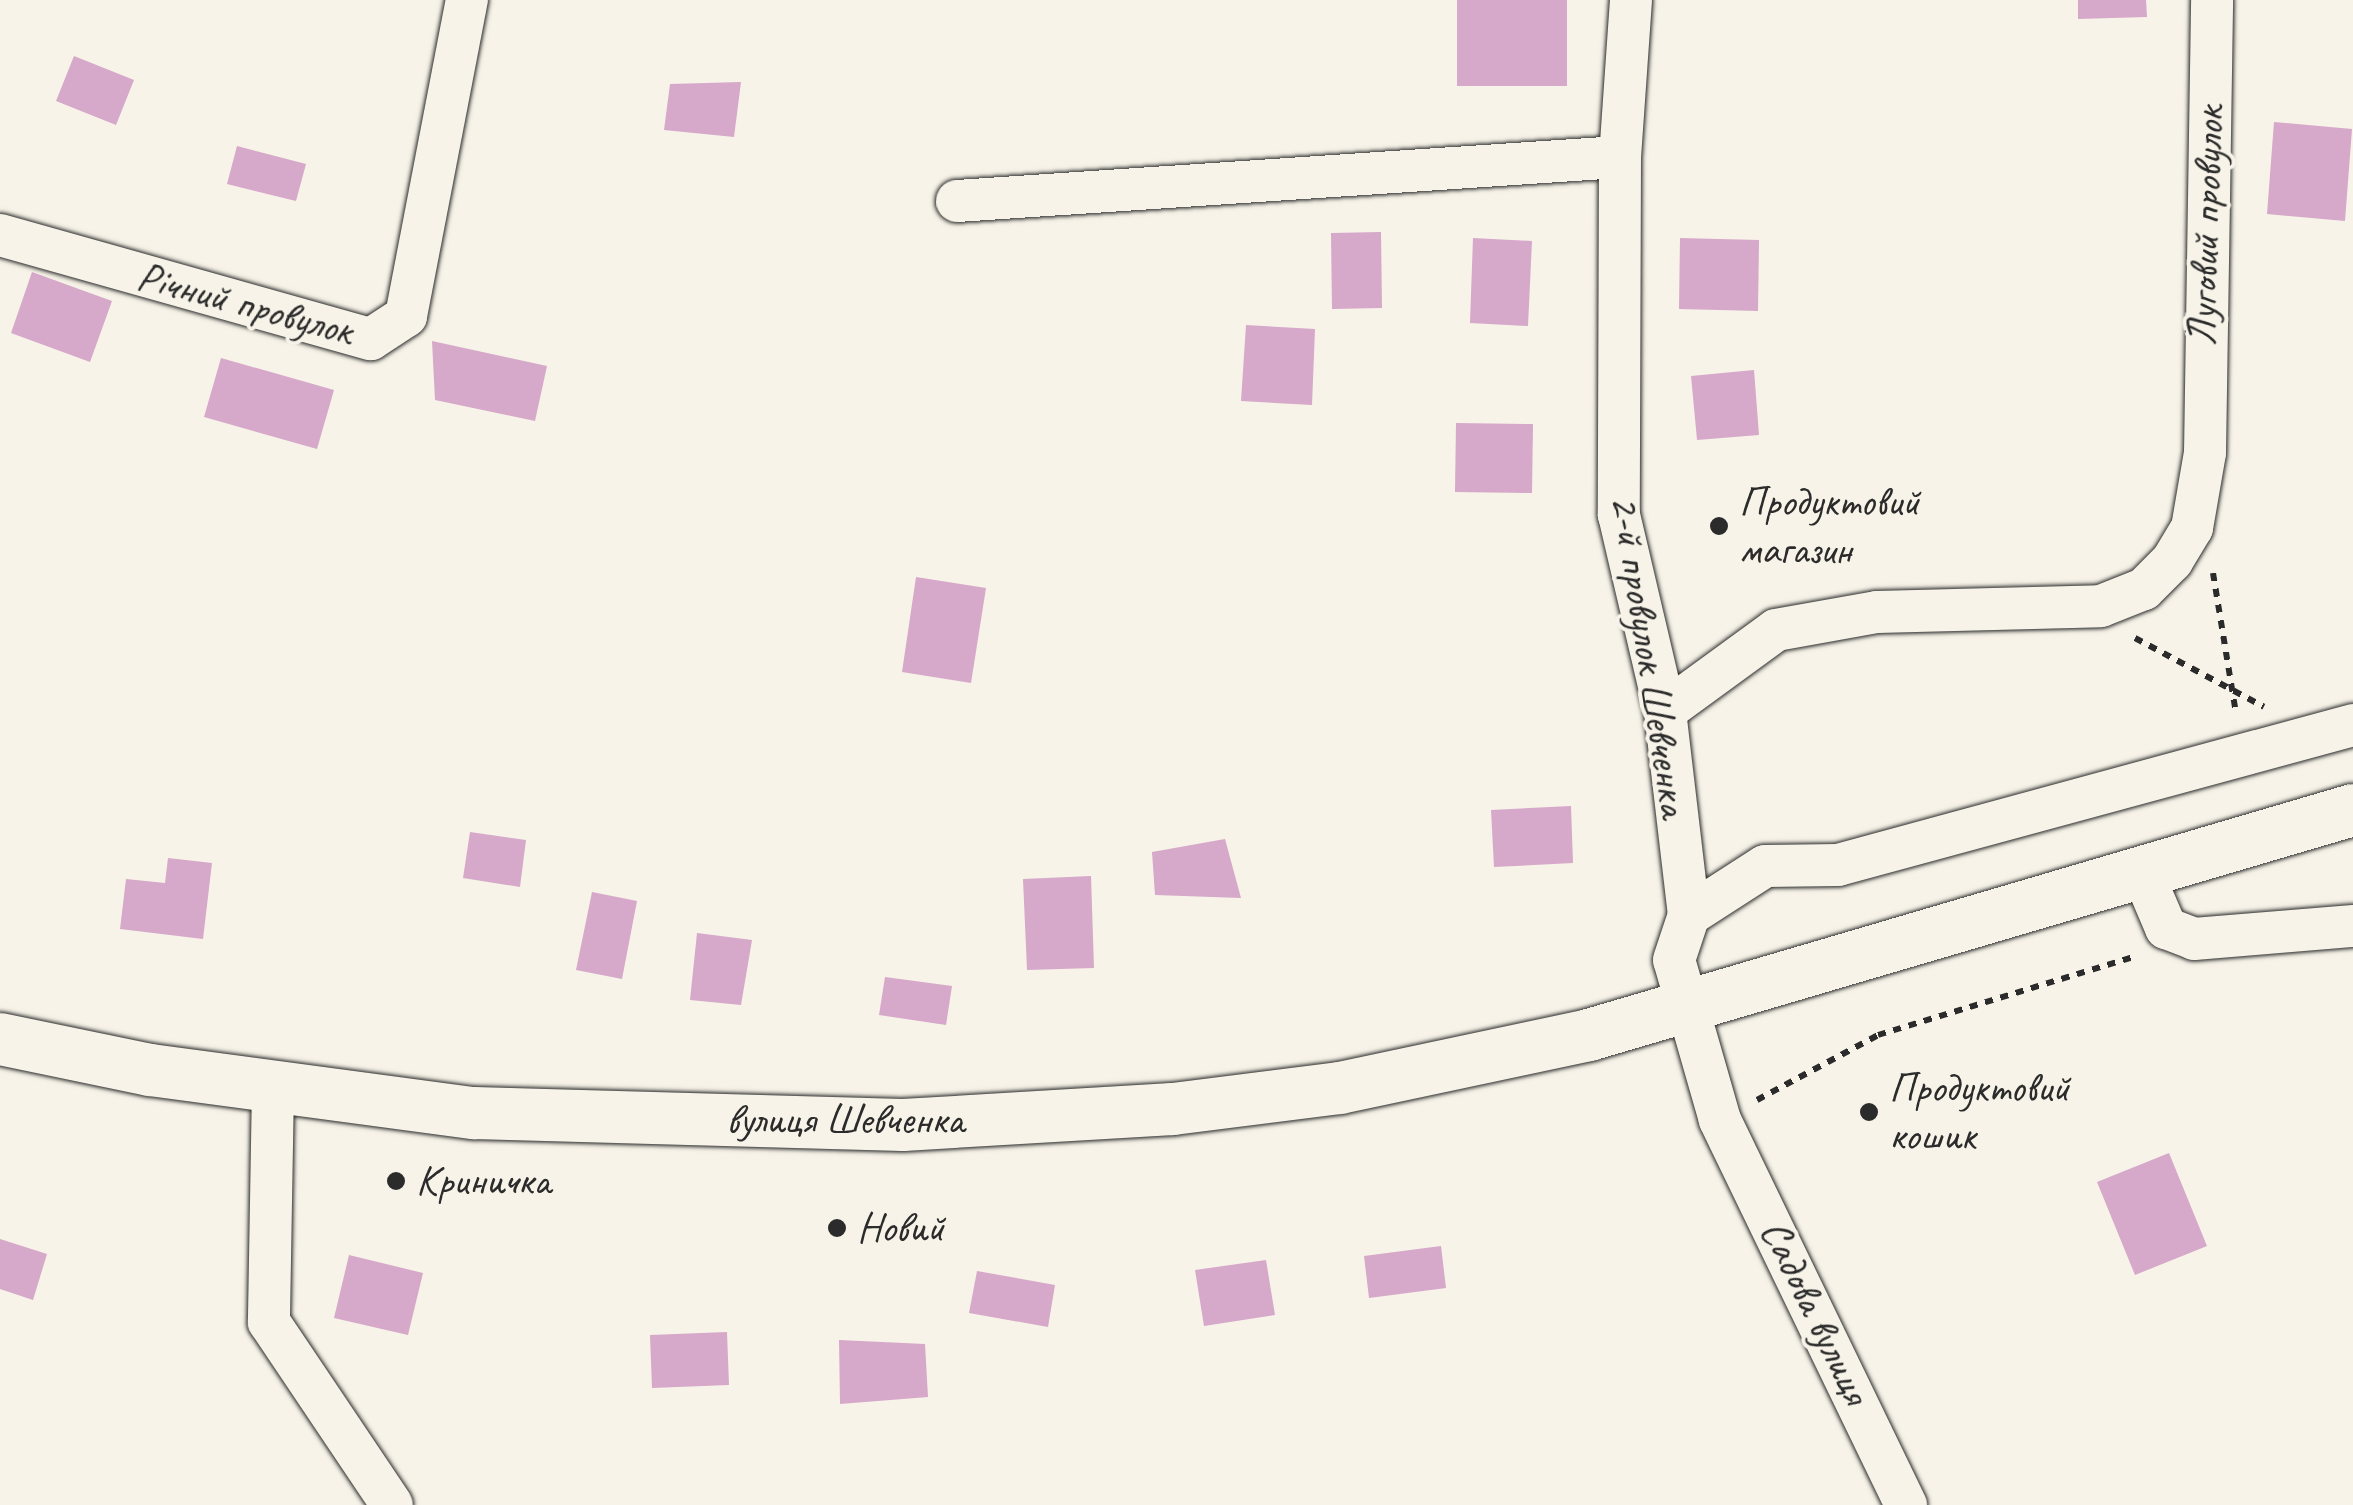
<!DOCTYPE html>
<meta charset="utf-8">
<style>
body{margin:0}
#map{position:relative;width:2353px;height:1505px;overflow:hidden;background:#f7f3e8;font-family:Caveat,sans-serif}
div>[style]{position:absolute}
.building>*{inset:0;background:#d6a8c9}
.path>*{height:6px;margin-top:-3px;transform-origin:0;background:repeating-linear-gradient(90deg,#2b2b2b 0 8px,transparent 0 16px)}
.roads{filter:drop-shadow(0 0 2px #2b2b2b) drop-shadow(0 0 2px #2b2b2b)}
.minor>*{height:42px;margin:-21px;padding:0 21px;transform-origin:21px;border-radius:21px;background:#f7f3e8}
.major>*{height:52px;margin:-26px;padding:0 26px;transform-origin:26px;border-radius:26px;background:#f7f3e8}
.dots>*{width:28px;height:28px;translate:-50% -50%;box-sizing:border-box;border:5px solid #f7f3e8;border-radius:50%}
span{translate:-50% -50%;white-space:nowrap;text-align:center;line-height:1.15;-webkit-text-stroke:8px #f7f3e8;paint-order:stroke}
.street-label{font-size:42px;color:#2b2b2b}
.poi-label{font-size:42px;color:#2b2b2b}
.left{translate:0 -50%;text-align:left}
</style>
<div id="map">
<div class="building">
<div style="clip-path:polygon(1457px 0,1567px 0,1567px 86px,1457px 86px)"></div>
<div style="clip-path:polygon(2078px 0,2146px 0,2147px 17px,2078px 19px)"></div>
<div style="clip-path:polygon(74px 56px,134px 80px,116px 125px,56px 101px)"></div>
<div style="clip-path:polygon(741px 82px,734px 137px,664px 130px,670px 84px)"></div>
<div style="clip-path:polygon(2274px 122px,2352px 129px,2345px 221px,2267px 214px)"></div>
<div style="clip-path:polygon(237px 146px,306px 164px,296px 201px,227px 184px)"></div>
<div style="clip-path:polygon(1381px 232px,1382px 308px,1332px 309px,1331px 233px)"></div>
<div style="clip-path:polygon(1473px 238px,1532px 241px,1528px 326px,1470px 323px)"></div>
<div style="clip-path:polygon(1680px 238px,1759px 240px,1758px 311px,1679px 309px)"></div>
<div style="clip-path:polygon(32px 272px,112px 301px,90px 362px,11px 333px)"></div>
<div style="clip-path:polygon(1246px 325px,1315px 329px,1312px 405px,1241px 401px)"></div>
<div style="clip-path:polygon(432px 341px,547px 366px,535px 421px,435px 400px)"></div>
<div style="clip-path:polygon(221px 358px,334px 390px,317px 449px,204px 417px)"></div>
<div style="clip-path:polygon(1754px 370px,1759px 435px,1697px 440px,1691px 376px)"></div>
<div style="clip-path:polygon(1456px 423px,1533px 424px,1532px 493px,1455px 492px)"></div>
<div style="clip-path:polygon(916px 577px,986px 588px,971px 683px,902px 672px)"></div>
<div style="clip-path:polygon(1571px 806px,1573px 863px,1494px 867px,1491px 810px)"></div>
<div style="clip-path:polygon(470px 832px,526px 840px,520px 887px,463px 878px)"></div>
<div style="clip-path:polygon(1225px 839px,1241px 898px,1155px 895px,1152px 852px)"></div>
<div style="clip-path:polygon(168px 858px,212px 863px,203px 939px,120px 929px,126px 879px,165px 883px)"></div>
<div style="clip-path:polygon(1091px 876px,1094px 968px,1027px 970px,1023px 879px)"></div>
<div style="clip-path:polygon(592px 892px,637px 901px,622px 979px,576px 970px)"></div>
<div style="clip-path:polygon(697px 933px,752px 940px,741px 1005px,690px 1000px)"></div>
<div style="clip-path:polygon(885px 977px,952px 986px,946px 1025px,879px 1015px)"></div>
<div style="clip-path:polygon(2169px 1153px,2207px 1246px,2135px 1275px,2097px 1182px)"></div>
<div style="clip-path:polygon(0 1239px,47px 1254px,33px 1300px,0 1289px)"></div>
<div style="clip-path:polygon(1441px 1246px,1446px 1288px,1369px 1298px,1364px 1256px)"></div>
<div style="clip-path:polygon(349px 1255px,423px 1273px,408px 1335px,334px 1318px)"></div>
<div style="clip-path:polygon(1266px 1260px,1275px 1315px,1204px 1326px,1195px 1270px)"></div>
<div style="clip-path:polygon(977px 1271px,1055px 1285px,1048px 1327px,969px 1313px)"></div>
<div style="clip-path:polygon(727px 1332px,729px 1385px,652px 1388px,650px 1335px)"></div>
<div style="clip-path:polygon(839px 1340px,925px 1344px,928px 1397px,840px 1404px)"></div>
</div>
<div class="path">
<div style="left:2213px;top:573px;width:143px;rotate:80.7deg"></div>
<div style="left:2135px;top:638px;width:146px;rotate:28.1deg"></div>
<div style="left:1757px;top:1100px;width:137px;rotate:-28.2deg"></div>
<div style="left:1878px;top:1035px;width:270px;rotate:-17deg"></div>
</div>
<div class="roads">
<div class="minor">
<div style="left:1631px;top:0;width:157px;rotate:94deg"></div>
<div style="left:1620px;top:157px;width:358px;rotate:90.2deg"></div>
<div style="left:1619px;top:515px;width:201px;rotate:76.8deg"></div>
<div style="left:1665px;top:711px;width:205px;rotate:83.3deg"></div>
<div style="left:957px;top:201px;width:664px;rotate:-3.8deg"></div>
<div style="left:0;top:235px;width:385px;rotate:15.7deg"></div>
<div style="left:371px;top:339px;width:42px;rotate:-33.3deg"></div>
<div style="left:406px;top:316px;width:322px;rotate:-79.1deg"></div>
<div style="left:1665px;top:711px;width:137px;rotate:-36.1deg"></div>
<div style="left:1776px;top:630px;width:103px;rotate:-10.1deg"></div>
<div style="left:1877px;top:612px;width:224px;rotate:-1.5deg"></div>
<div style="left:2101px;top:606px;width:46px;rotate:-21.6deg"></div>
<div style="left:2144px;top:589px;width:40px;rotate:-45deg"></div>
<div style="left:2172px;top:561px;width:39px;rotate:-59deg"></div>
<div style="left:2192px;top:528px;width:76px;rotate:-80.2deg"></div>
<div style="left:2205px;top:453px;width:453px;rotate:-89.1deg"></div>
<div style="left:2143px;top:874px;width:59px;rotate:66.9deg"></div>
<div style="left:2166px;top:928px;width:30px;rotate:21deg"></div>
<div style="left:2194px;top:939px;width:160px;rotate:-4.7deg"></div>
<div style="left:273px;top:1087px;width:235px;rotate:91deg"></div>
<div style="left:269px;top:1322px;width:220px;rotate:56.1deg"></div>
<div style="left:1906px;top:1505px;width:428px;rotate:-115.8deg"></div>
<div style="left:1720px;top:1120px;width:166px;rotate:-106deg"></div>
<div style="left:1674px;top:960px;width:47px;rotate:-71.6deg"></div>
<div style="left:1689px;top:915px;width:90px;rotate:-32.8deg"></div>
<div style="left:1765px;top:866px;width:73px;rotate:-0.8deg"></div>
<div style="left:1838px;top:865px;width:534px;rotate:-15.21deg"></div>
</div>
<div class="major">
<div style="left:0;top:1039px;width:153px;rotate:11.7deg"></div>
<div style="left:150px;top:1070px;width:327px;rotate:7.6deg"></div>
<div style="left:474px;top:1113px;width:429px;rotate:1.6deg"></div>
<div style="left:903px;top:1125px;width:270px;rotate:-3.4deg"></div>
<div style="left:1173px;top:1109px;width:168px;rotate:-7.2deg"></div>
<div style="left:1340px;top:1088px;width:255px;rotate:-12deg"></div>
<div style="left:1589px;top:1035px;width:796px;rotate:-16.41deg"></div>
</div>
</div>
<div class="dots">
<div style="left:1719px;top:526px;background:#2b2b2b"></div>
<div style="left:1869px;top:1112px;background:#2b2b2b"></div>
<div style="left:396px;top:1181px;background:#2b2b2b"></div>
<div style="left:837px;top:1228px;background:#2b2b2b"></div>
</div>
<div class="street-label">
<span style="left:2206px;top:226px;rotate:-88deg">Луговий провулок</span>
<span style="left:245px;top:304px;rotate:15deg">Річний провулок</span>
<span style="left:1649px;top:656px;rotate:81deg">2-й провулок Шевченка</span>
<span style="left:845px;top:1120px">вулиця Шевченка</span>
<span style="left:1815px;top:1312px;rotate:64deg">Садова вулиця</span>
</div>
<div class="poi-label">
<span class="left" style="left:1739px;top:526px">Продуктовий<br>магазин</span>
<span class="left" style="left:1889px;top:1112px">Продуктовий<br>кошик</span>
<span class="left" style="left:416px;top:1181px">Криничка</span>
<span class="left" style="left:857px;top:1228px">Новий</span>
</div>
</div>
